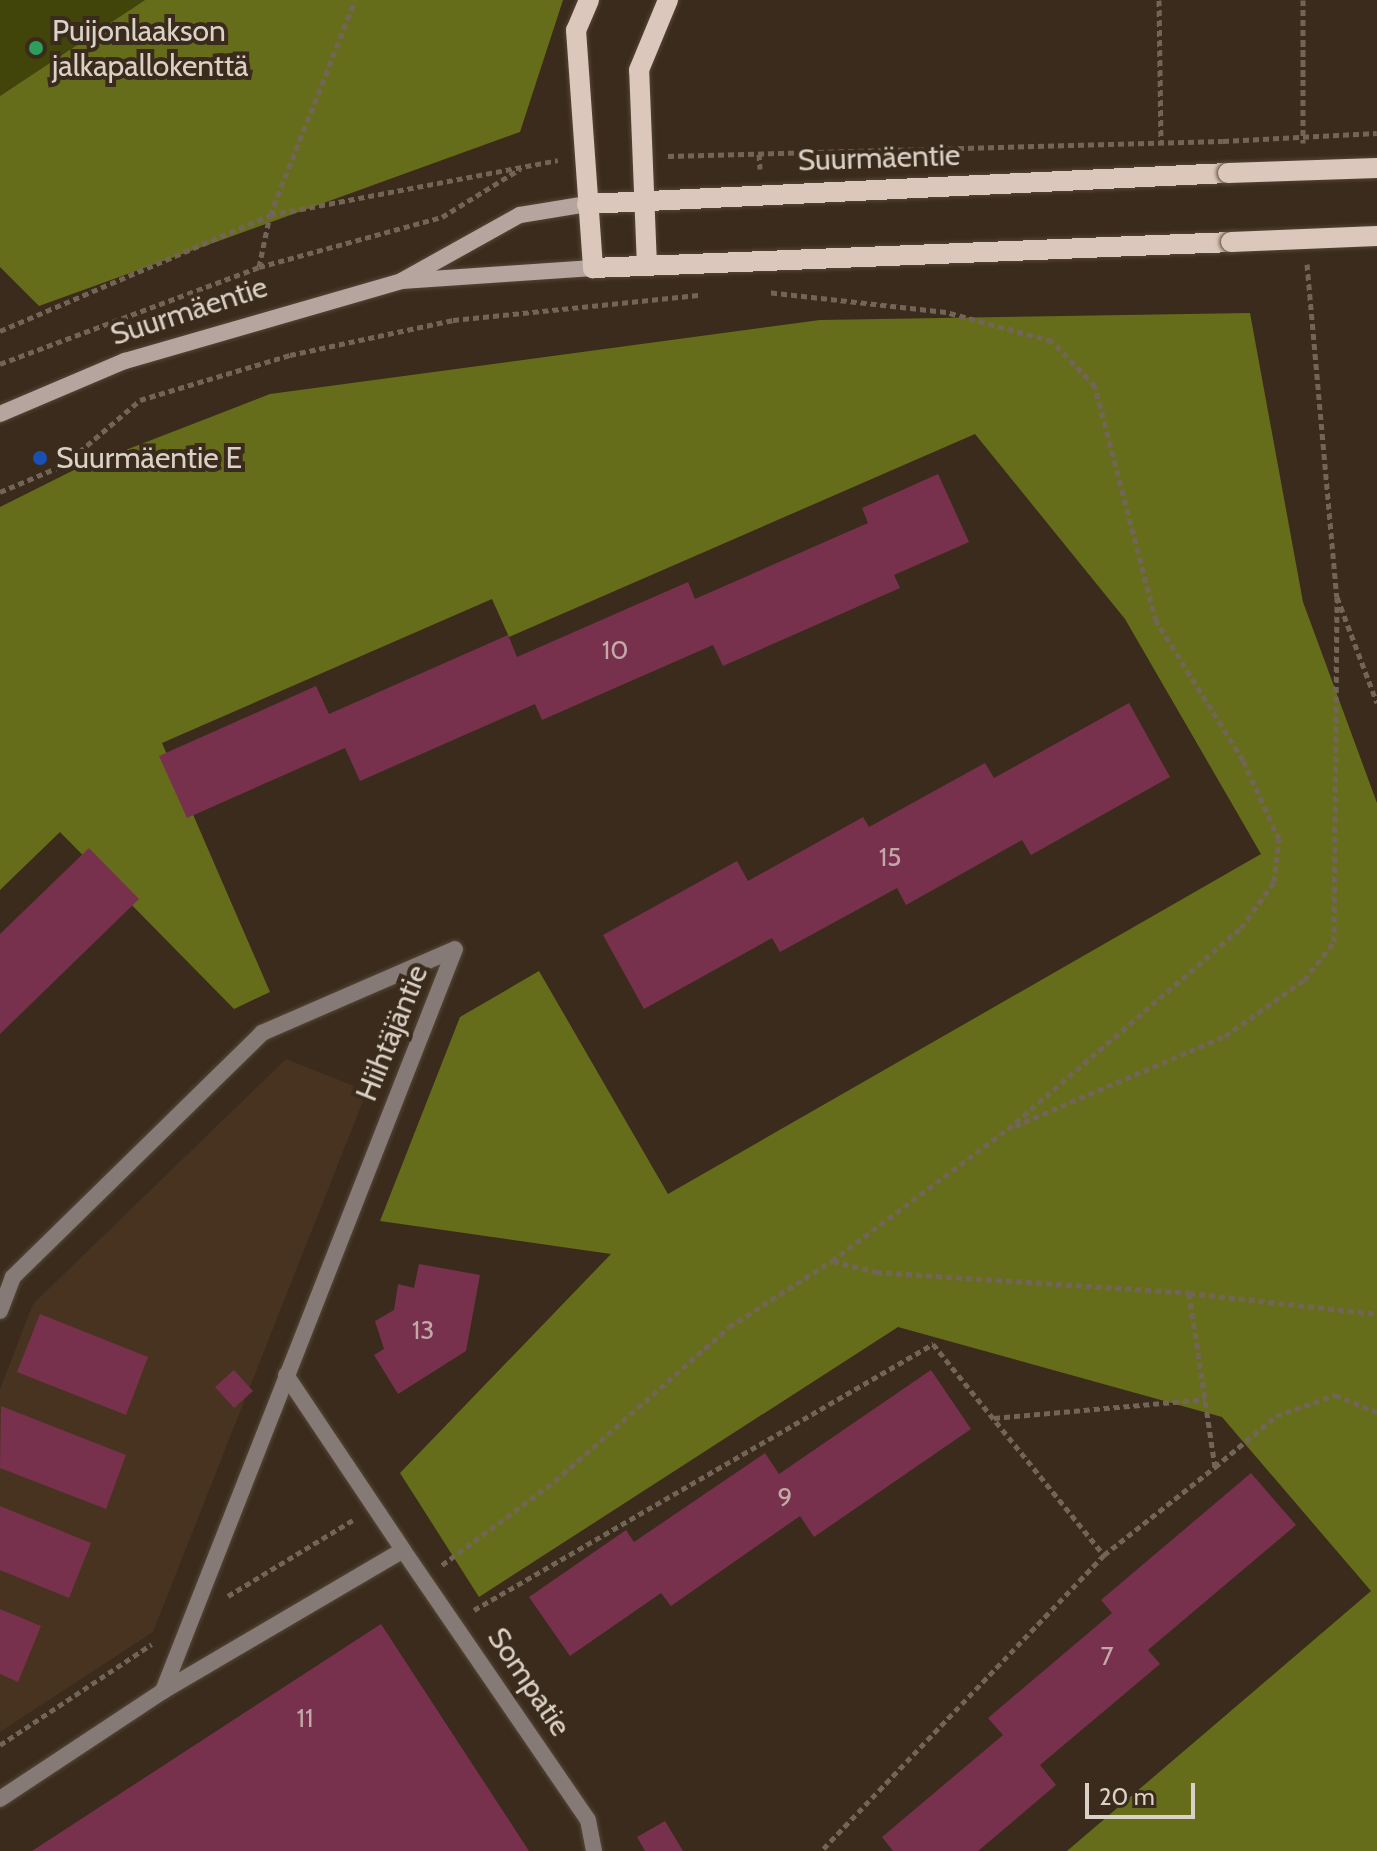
<!DOCTYPE html>
<meta charset="utf-8">
<style>
body{margin:0}
#map{position:relative;width:1377px;height:1851px;overflow:hidden;background:#3a2b1c;font-family:Cabin,sans-serif}
div>[style]{position:absolute}
.built>*{inset:0;background:#47331f}
.green>*{inset:0;background:#414509}
.forest>*{inset:0;background:#666d1a}
.building>*{inset:0;background:#78314d}
.path>*{height:5px;margin-top:-2.5px;transform-origin:0;background:repeating-linear-gradient(90deg,#726557 0 6px,transparent 0 10px)}
.roads{filter:drop-shadow(0 0 2px #544637) drop-shadow(0 0 2px #544637)}
.lane>*{height:16px;margin:-8px;padding:0 8px;transform-origin:8px;border-radius:8px;background:#857a75}
.street>*{height:16px;margin:-8px;padding:0 8px;transform-origin:8px;border-radius:8px;background:#857a75}
.secondary>*{height:16px;margin:-8px;padding:0 8px;transform-origin:8px;border-radius:8px;background:#b6a59e}
.primary>*{height:20px;margin:-10px;padding:0 10px;transform-origin:10px;border-radius:10px;background:#dcc7bd}
.path-bridge>*{height:5px;margin-top:-2.5px;transform-origin:0;background:repeating-linear-gradient(90deg,#726557 0 6px,transparent 0 10px)}
.bridges{filter:drop-shadow(0 0 2px #544637) drop-shadow(0 0 2px #544637)}
.primary-bridge>*{height:20px;margin:-10px;padding:0 10px;transform-origin:10px;border-radius:10px;background:#dcc7bd}
.dots>*{width:22px;height:22px;translate:-50% -50%;box-sizing:border-box;border:4px solid #3a2b1c;border-radius:50%}
span{translate:-50% -50%;white-space:nowrap;text-align:center;line-height:1.15;-webkit-text-stroke:8px #3a2b1c;paint-order:stroke}
.number-label{font-size:26px;color:#c2a9a8}
.number-label span{-webkit-text-stroke-width:0}
.poi-label{font-size:30px;color:#dad1c7}
.left{translate:0 -50%;text-align:left}
.street-label{font-size:30px;color:#dad1c7}
.scale{position:absolute;left:1085px;top:1783px;width:110px;height:36px;box-sizing:border-box;border:4px solid #dad1c7;border-top:0;padding-left:10px;font-size:24px;line-height:28px;white-space:nowrap;color:#dad1c7;-webkit-text-stroke:6px #3a2b1c;paint-order:stroke}
</style>
<div id="map">
<div class="built">
<div style="clip-path:polygon(286px 1059px,367px 1091px,153px 1632px,0 1732px,0 1389px,33px 1304px)"></div>
</div>
<div class="green">
<div style="clip-path:polygon(0 0,145px 0,0 96px)"></div>
</div>
<div class="forest">
<div style="clip-path:polygon(145px 0,563px 0,520px 132px,39px 306px,0 267px,0 96px)"></div>
<div style="clip-path:polygon(1250px 313px,1303px 602px,1377px 803px,1377px 1851px,1067px 1851px,1371px 1591px,1222px 1417px,898px 1327px,479px 1597px,400px 1473px,611px 1254px,380px 1221px,460px 1017px,539px 971px,668px 1194px,1261px 854px,1125px 619px,975px 434px,509px 637px,492px 599px,162px 743px,270px 992px,234px 1009px,60px 832px,0 890px,0 507px,74px 470px,270px 394px,820px 320px)"></div>
</div>
<div class="building">
<div style="clip-path:polygon(938px 474px,969px 542px,894px 575px,900px 588px,723px 666px,713px 645px,542px 720px,535px 704px,360px 781px,345px 748px,187px 818px,159px 756px,316px 686px,329px 714px,508px 635px,517px 657px,688px 582px,695px 599px,868px 523px,862px 508px)"></div>
<div style="clip-path:polygon(1129px 703px,1170px 777px,1031px 855px,1022px 840px,906px 905px,897px 888px,780px 952px,772px 938px,644px 1009px,603px 935px,737px 861px,748px 881px,863px 817px,869px 827px,985px 763px,994px 778px)"></div>
<div style="clip-path:polygon(89px 848px,139px 899px,0 1034px,0 934px)"></div>
<div style="clip-path:polygon(419px 1264px,480px 1275px,466px 1351px,398px 1394px,374px 1355px,384px 1349px,375px 1321px,394px 1310px,398px 1284px,414px 1288px)"></div>
<div style="clip-path:polygon(40px 1314px,148px 1357px,126px 1415px,17px 1372px)"></div>
<div style="clip-path:polygon(234px 1370px,253px 1391px,234px 1408px,215px 1387px)"></div>
<div style="clip-path:polygon(931px 1370px,971px 1429px,814px 1537px,800px 1516px,671px 1606px,661px 1593px,570px 1656px,529px 1597px,626px 1530px,634px 1542px,765px 1453px,779px 1474px)"></div>
<div style="clip-path:polygon(1px 1406px,126px 1455px,106px 1509px,0 1468px)"></div>
<div style="clip-path:polygon(1251px 1473px,1296px 1525px,1148px 1650px,1160px 1664px,1040px 1765px,1056px 1785px,978px 1851px,893px 1851px,882px 1837px,1003px 1735px,988px 1718px,1112px 1613px,1101px 1600px)"></div>
<div style="clip-path:polygon(0 1506px,91px 1543px,69px 1598px,0 1570px)"></div>
<div style="clip-path:polygon(0 1609px,41px 1626px,18px 1682px,0 1674px)"></div>
<div style="clip-path:polygon(381px 1624px,529px 1851px,32px 1851px)"></div>
<div style="clip-path:polygon(665px 1821px,683px 1851px,645px 1851px,637px 1837px)"></div>
</div>
<div class="path">
<div style="left:1159px;top:0;width:143px;rotate:89.2deg"></div>
<div style="left:1303px;top:0;width:143px;rotate:90deg"></div>
<div style="left:759px;top:154px;width:15px;rotate:86deg"></div>
<div style="left:668px;top:156px;width:555px;rotate:-1.55deg"></div>
<div style="left:1307px;top:264px;width:334px;rotate:84.9deg"></div>
<div style="left:1337px;top:597px;width:113px;rotate:69.3deg"></div>
<div style="left:259px;top:267px;width:53px;rotate:-78.1deg"></div>
<div style="left:270px;top:215px;width:231px;rotate:-68.4deg"></div>
<div style="left:0;top:331px;width:294px;rotate:-23.2deg"></div>
<div style="left:270px;top:215px;width:293px;rotate:-10.8deg"></div>
<div style="left:0;top:364px;width:277px;rotate:-20.5deg"></div>
<div style="left:259px;top:267px;width:190px;rotate:-15.3deg"></div>
<div style="left:442px;top:217px;width:92px;rotate:-31.6deg"></div>
<div style="left:0;top:492px;width:69px;rotate:-22.9deg"></div>
<div style="left:64px;top:465px;width:100px;rotate:-40.5deg"></div>
<div style="left:140px;top:400px;width:157px;rotate:-16.7deg"></div>
<div style="left:290px;top:355px;width:167px;rotate:-12.1deg"></div>
<div style="left:453px;top:320px;width:249px;rotate:-5.8deg"></div>
<div style="left:1015px;top:1126px;width:228px;rotate:-23.2deg"></div>
<div style="left:1225px;top:1036px;width:97px;rotate:-35.3deg"></div>
<div style="left:1304px;top:980px;width:48px;rotate:-51.7deg"></div>
<div style="left:1334px;top:942px;width:345px;rotate:-89.5deg"></div>
<div style="left:833px;top:1261px;width:44px;rotate:14.3deg"></div>
<div style="left:876px;top:1272px;width:314px;rotate:3.8deg"></div>
<div style="left:1189px;top:1293px;width:189px;rotate:6.4deg"></div>
<div style="left:1189px;top:1293px;width:176px;rotate:81.5deg"></div>
<div style="left:1215px;top:1467px;width:80px;rotate:-39.9deg"></div>
<div style="left:1276px;top:1416px;width:63px;rotate:-19.6deg"></div>
<div style="left:1335px;top:1395px;width:45px;rotate:22deg"></div>
<div style="left:994px;top:1418px;width:212px;rotate:-5.1deg"></div>
<div style="left:1104px;top:1555px;width:142px;rotate:-38.4deg"></div>
<div style="left:442px;top:1565px;width:141px;rotate:-36.6deg"></div>
<div style="left:555px;top:1481px;width:232px;rotate:-41.5deg"></div>
<div style="left:729px;top:1327px;width:122px;rotate:-32.7deg"></div>
<div style="left:832px;top:1261px;width:220px;rotate:-36.9deg"></div>
<div style="left:1008px;top:1129px;width:308px;rotate:-40.8deg"></div>
<div style="left:1241px;top:928px;width:57px;rotate:-54.3deg"></div>
<div style="left:1274px;top:882px;width:43px;rotate:-83.4deg"></div>
<div style="left:1279px;top:839px;width:87px;rotate:-114.5deg"></div>
<div style="left:1243px;top:760px;width:164px;rotate:-122deg"></div>
<div style="left:1156px;top:621px;width:243px;rotate:-104.6deg"></div>
<div style="left:1095px;top:386px;width:62px;rotate:-133.7deg"></div>
<div style="left:1052px;top:341px;width:110px;rotate:-164.7deg"></div>
<div style="left:946px;top:312px;width:178px;rotate:-173.6deg"></div>
<div style="left:228px;top:1596px;width:146px;rotate:-31.3deg"></div>
<div style="left:474px;top:1610px;width:531px;rotate:-30.09deg"></div>
<div style="left:933px;top:1344px;width:272px;rotate:51deg"></div>
<div style="left:1104px;top:1555px;width:410px;rotate:133.7deg"></div>
<div style="left:0;top:1745px;width:182px;rotate:-33.6deg"></div>
</div>
<div class="roads">
<div class="lane">
<div style="left:0;top:1311px;width:36px;rotate:-69deg"></div>
<div style="left:13px;top:1277px;width:349px;rotate:-44.4deg"></div>
<div style="left:262px;top:1033px;width:210px;rotate:-23.5deg"></div>
<div style="left:286px;top:1375px;width:211px;rotate:56.2deg"></div>
<div style="left:163px;top:1691px;width:797px;rotate:-68.52deg"></div>
</div>
<div class="street">
<div style="left:0;top:1799px;width:196px;rotate:-33.5deg"></div>
<div style="left:163px;top:1691px;width:278px;rotate:-30.4deg"></div>
<div style="left:403px;top:1550px;width:327px;rotate:55.6deg"></div>
<div style="left:588px;top:1820px;width:32px;rotate:79deg"></div>
</div>
<div class="secondary">
<div style="left:403px;top:280px;width:134px;rotate:-29.1deg"></div>
<div style="left:520px;top:215px;width:68px;rotate:-9.3deg"></div>
<div style="left:0;top:414px;width:136px;rotate:-23deg"></div>
<div style="left:125px;top:361px;width:288px;rotate:-16.1deg"></div>
<div style="left:402px;top:281px;width:191px;rotate:-3.9deg"></div>
</div>
<div class="primary">
<div style="left:589px;top:0;width:33px;rotate:113deg"></div>
<div style="left:576px;top:30px;width:239px;rotate:85.9deg"></div>
<div style="left:593px;top:268px;width:639px;rotate:-2.33deg"></div>
<div style="left:587px;top:204px;width:642px;rotate:-2.77deg"></div>
<div style="left:647px;top:266px;width:196px;rotate:-92.3deg"></div>
<div style="left:639px;top:70px;width:76px;rotate:-67.5deg"></div>
</div>
</div>
<div class="path-bridge">
<div style="left:1223px;top:141px;width:154px;rotate:-3deg"></div>
</div>
<div class="bridges">
<div class="primary-bridge">
<div style="left:1228px;top:173px;width:149px;rotate:-1.9deg"></div>
<div style="left:1231px;top:242px;width:146px;rotate:-2.4deg"></div>
</div>
</div>
<div class="dots">
<div style="left:36px;top:48px;background:#2e9e5b"></div>
<div style="left:40px;top:458px;background:#1a4fb4"></div>
</div>
<div class="number-label">
<span style="left:615px;top:651px">10</span>
<span style="left:890px;top:858px">15</span>
<span style="left:423px;top:1331px">13</span>
<span style="left:785px;top:1498px">9</span>
<span style="left:1107px;top:1657px">7</span>
<span style="left:305px;top:1719px">11</span>
</div>
<div class="poi-label">
<span class="left" style="left:52px;top:48px">Puijonlaakson<br>jalkapallokenttä</span>
<span class="left" style="left:56px;top:458px">Suurmäentie E</span>
</div>
<div class="street-label">
<span style="left:879px;top:158px;rotate:-2deg">Suurmäentie</span>
<span style="left:189px;top:311px;rotate:-18deg">Suurmäentie</span>
<span style="left:392px;top:1033px;rotate:-68deg">Hiihtäjäntie</span>
<span style="left:529px;top:1682px;rotate:56deg">Sompatie</span>
</div>
<div class="scale">20 m</div>
</div>
